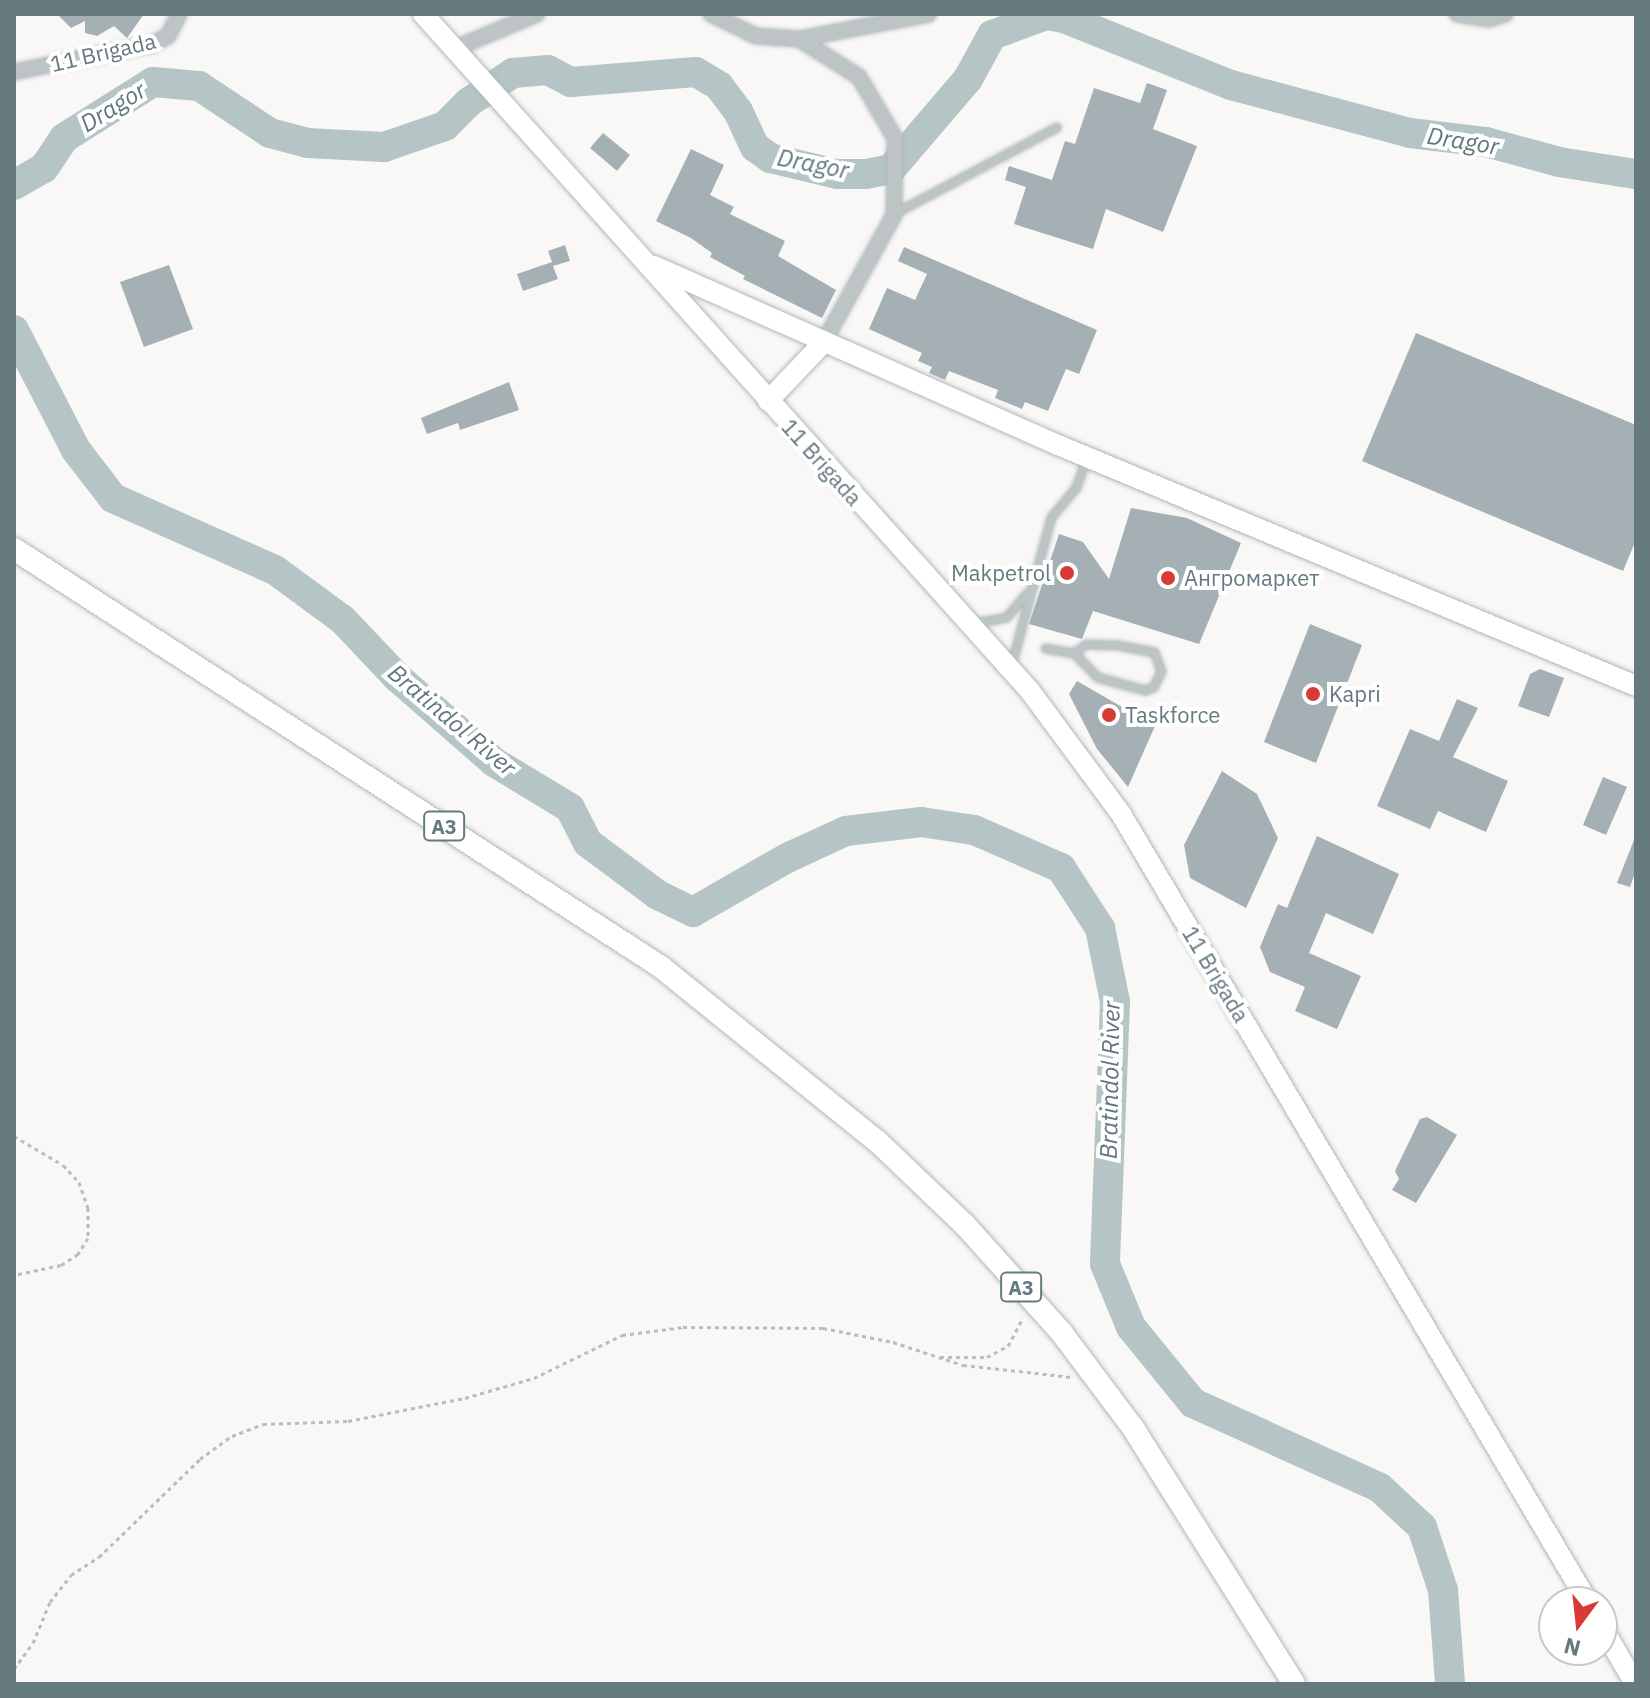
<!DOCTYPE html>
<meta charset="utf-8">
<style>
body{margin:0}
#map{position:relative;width:1650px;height:1698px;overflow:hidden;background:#f9f8f6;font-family:"IBM Plex Sans",sans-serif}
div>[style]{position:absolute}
.river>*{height:30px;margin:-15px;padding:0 15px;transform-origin:15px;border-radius:15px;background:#b5c5c6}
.building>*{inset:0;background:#a4b0b3}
.path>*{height:3px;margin-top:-1.5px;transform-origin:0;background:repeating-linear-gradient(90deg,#b8bdbe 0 4px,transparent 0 8px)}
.roads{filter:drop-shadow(0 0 2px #b0b8ba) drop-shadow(0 0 2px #b0b8ba)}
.service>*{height:7px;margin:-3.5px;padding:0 3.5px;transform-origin:3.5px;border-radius:3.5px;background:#bdc4c5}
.minor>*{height:14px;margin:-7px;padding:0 7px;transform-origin:7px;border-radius:7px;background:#bdc4c5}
.secondary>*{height:20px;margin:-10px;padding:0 10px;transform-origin:10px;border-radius:10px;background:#fff}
.primary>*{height:22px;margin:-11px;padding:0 11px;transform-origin:11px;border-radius:11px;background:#fff}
.dots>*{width:22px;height:22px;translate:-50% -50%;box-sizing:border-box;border:4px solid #fff;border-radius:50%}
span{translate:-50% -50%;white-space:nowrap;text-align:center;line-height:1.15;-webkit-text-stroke:8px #fff;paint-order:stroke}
.shield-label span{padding:2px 6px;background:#fff;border:2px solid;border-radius:6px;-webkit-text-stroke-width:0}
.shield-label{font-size:20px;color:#657a7f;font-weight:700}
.street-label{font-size:22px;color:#657a7f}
.poi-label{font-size:22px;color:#657a7f}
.right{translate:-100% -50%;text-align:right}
.left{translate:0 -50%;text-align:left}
.water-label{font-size:24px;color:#60787a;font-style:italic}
.frame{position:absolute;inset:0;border:16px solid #657a7f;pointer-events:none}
.north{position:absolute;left:1538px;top:1586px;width:80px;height:80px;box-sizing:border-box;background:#fff;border:2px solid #c1cacc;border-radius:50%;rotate:195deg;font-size:22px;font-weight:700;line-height:32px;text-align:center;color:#657a7f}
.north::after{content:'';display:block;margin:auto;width:28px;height:36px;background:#d93a36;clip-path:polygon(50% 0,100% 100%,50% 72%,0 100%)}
</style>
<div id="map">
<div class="river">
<div style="left:14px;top:185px;width:34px;rotate:-30deg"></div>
<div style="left:44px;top:168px;width:36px;rotate:-56deg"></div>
<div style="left:64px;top:138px;width:105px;rotate:-32.2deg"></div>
<div style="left:153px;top:82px;width:46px;rotate:5deg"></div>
<div style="left:199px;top:86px;width:85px;rotate:33.5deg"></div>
<div style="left:270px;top:133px;width:38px;rotate:15deg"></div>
<div style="left:307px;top:143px;width:77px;rotate:3deg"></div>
<div style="left:384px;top:147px;width:65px;rotate:-19deg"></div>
<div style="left:445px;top:126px;width:34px;rotate:-45deg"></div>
<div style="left:469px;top:102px;width:53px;rotate:-33.4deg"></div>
<div style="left:513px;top:73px;width:35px;rotate:-5deg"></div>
<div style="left:548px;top:70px;width:26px;rotate:28deg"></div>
<div style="left:571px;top:82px;width:125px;rotate:-4.6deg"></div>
<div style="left:696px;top:72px;width:27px;rotate:31deg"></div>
<div style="left:719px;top:86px;width:31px;rotate:53deg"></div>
<div style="left:738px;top:111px;width:40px;rotate:65deg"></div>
<div style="left:755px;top:147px;width:19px;rotate:36deg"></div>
<div style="left:770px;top:158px;width:69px;rotate:13.4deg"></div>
<div style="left:837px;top:174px;width:29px"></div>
<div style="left:866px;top:174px;width:25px;rotate:-11deg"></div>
<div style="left:891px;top:169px;width:118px;rotate:-49.5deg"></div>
<div style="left:968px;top:79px;width:50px;rotate:-61.4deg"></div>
<div style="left:992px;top:35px;width:58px;rotate:-20.3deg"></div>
<div style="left:1046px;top:15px;width:18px;rotate:9deg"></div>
<div style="left:1064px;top:18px;width:180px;rotate:21.9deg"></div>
<div style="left:1231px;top:85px;width:185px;rotate:15deg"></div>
<div style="left:1410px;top:133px;width:77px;rotate:6.8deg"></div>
<div style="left:1486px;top:142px;width:76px;rotate:15.3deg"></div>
<div style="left:1559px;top:162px;width:78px;rotate:8.9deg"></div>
<div style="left:14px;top:330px;width:135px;rotate:62.7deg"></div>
<div style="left:76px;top:450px;width:61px;rotate:52.4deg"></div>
<div style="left:113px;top:498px;width:177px;rotate:24deg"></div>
<div style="left:275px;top:570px;width:84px;rotate:36.3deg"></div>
<div style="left:343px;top:620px;width:79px;rotate:46.5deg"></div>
<div style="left:397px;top:677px;width:129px;rotate:41.2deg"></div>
<div style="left:494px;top:762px;width:89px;rotate:31.2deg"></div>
<div style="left:570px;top:808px;width:39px;rotate:63deg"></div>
<div style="left:588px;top:843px;width:87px;rotate:36.6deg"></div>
<div style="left:658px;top:895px;width:39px;rotate:26deg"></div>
<div style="left:693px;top:912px;width:108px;rotate:-29.9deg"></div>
<div style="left:787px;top:858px;width:65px;rotate:-24.6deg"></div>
<div style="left:846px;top:831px;width:76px;rotate:-6.8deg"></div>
<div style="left:921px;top:822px;width:54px;rotate:8.6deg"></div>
<div style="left:974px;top:830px;width:95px;rotate:23.6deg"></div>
<div style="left:1061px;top:868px;width:72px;rotate:57deg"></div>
<div style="left:1100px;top:928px;width:76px;rotate:78.5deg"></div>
<div style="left:1115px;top:1002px;width:262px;rotate:92.2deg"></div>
<div style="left:1105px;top:1264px;width:68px;rotate:67.6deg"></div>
<div style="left:1131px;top:1327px;width:98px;rotate:50.8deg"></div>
<div style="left:1193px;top:1403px;width:205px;rotate:24.4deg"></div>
<div style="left:1380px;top:1488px;width:57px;rotate:42.9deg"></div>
<div style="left:1422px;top:1527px;width:66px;rotate:71.6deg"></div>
<div style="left:1443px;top:1590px;width:94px;rotate:85.7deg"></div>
</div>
<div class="building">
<div style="clip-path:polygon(57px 14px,144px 14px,127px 38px,114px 26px,97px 36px,85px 33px,85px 21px,71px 28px)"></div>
<div style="clip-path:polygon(1147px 83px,1167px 90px,1153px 129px,1197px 146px,1163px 232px,1106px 209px,1093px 249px,1014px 224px,1026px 187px,1005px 180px,1009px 166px,1052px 180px,1065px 141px,1075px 144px,1094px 88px,1140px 103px)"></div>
<div style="clip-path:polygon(603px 133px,630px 155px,617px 171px,590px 148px)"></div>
<div style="clip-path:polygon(691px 149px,724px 165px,710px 195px,734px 207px,730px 214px,785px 241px,778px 256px,836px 290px,822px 318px,743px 279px,745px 276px,710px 257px,712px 253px,691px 238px,656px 221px)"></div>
<div style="clip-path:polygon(565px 245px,570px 261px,553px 266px,558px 279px,523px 291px,517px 274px,552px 262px,548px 251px)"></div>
<div style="clip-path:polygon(904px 247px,1097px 330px,1079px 374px,1066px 369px,1048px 411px,1025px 402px,1022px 409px,995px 398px,998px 390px,949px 371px,945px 380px,929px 373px,932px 367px,918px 361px,922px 353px,869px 329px,887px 288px,915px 300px,927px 274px,898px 261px)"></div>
<div style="clip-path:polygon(169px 265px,193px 329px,144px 347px,120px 282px)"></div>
<div style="clip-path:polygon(1416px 333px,1636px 425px,1636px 540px,1623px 571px,1362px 461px)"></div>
<div style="clip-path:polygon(509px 382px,519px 410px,460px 430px,458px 423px,427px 434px,421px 418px)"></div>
<div style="clip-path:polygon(1131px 508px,1187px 518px,1241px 543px,1199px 644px,1093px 611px,1082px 639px,1029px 624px,1059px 534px,1083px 542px,1109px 579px)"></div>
<div style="clip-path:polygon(1310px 624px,1362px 645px,1316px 763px,1264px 742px)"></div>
<div style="clip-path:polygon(1540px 669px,1564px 678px,1549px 717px,1518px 706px,1530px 674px)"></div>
<div style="clip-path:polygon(1077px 681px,1155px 726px,1128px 787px,1097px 749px,1069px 694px)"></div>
<div style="clip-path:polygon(1457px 699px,1478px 708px,1453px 757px,1508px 781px,1486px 832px,1438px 811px,1430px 829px,1377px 806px,1410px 729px,1439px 741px)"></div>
<div style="clip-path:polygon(1222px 771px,1257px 794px,1278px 838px,1246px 908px,1190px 878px,1184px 845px)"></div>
<div style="clip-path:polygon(1603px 777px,1627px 787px,1606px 835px,1583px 825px)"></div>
<div style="clip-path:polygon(1636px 835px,1636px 870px,1630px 887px,1617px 883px)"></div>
<div style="clip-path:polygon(1317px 836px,1399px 874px,1373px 934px,1326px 913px,1309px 953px,1361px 976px,1337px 1029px,1295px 1011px,1305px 987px,1270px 972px,1260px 947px,1278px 904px,1287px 908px)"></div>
<div style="clip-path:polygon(1427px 1117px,1457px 1135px,1416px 1203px,1392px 1190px,1399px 1179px,1395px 1171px,1420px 1119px)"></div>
</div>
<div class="path">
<div style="left:14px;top:1136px;width:57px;rotate:30.6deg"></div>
<div style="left:63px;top:1165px;width:23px;rotate:47deg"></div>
<div style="left:79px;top:1182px;width:28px;rotate:71deg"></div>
<div style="left:88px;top:1208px;width:30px;rotate:90deg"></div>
<div style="left:88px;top:1238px;width:19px;rotate:122deg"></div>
<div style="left:78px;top:1254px;width:20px;rotate:147deg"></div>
<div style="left:61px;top:1265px;width:48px;rotate:168deg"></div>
<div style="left:940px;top:1357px;width:47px"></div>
<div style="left:987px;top:1357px;width:24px;rotate:-28deg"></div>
<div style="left:1008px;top:1346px;width:32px;rotate:-62deg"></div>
<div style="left:14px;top:1669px;width:32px;rotate:-54deg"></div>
<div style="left:33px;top:1643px;width:44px;rotate:-67.5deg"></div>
<div style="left:50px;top:1602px;width:34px;rotate:-52deg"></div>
<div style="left:71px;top:1575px;width:33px;rotate:-33deg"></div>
<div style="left:99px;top:1557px;width:141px;rotate:-44.1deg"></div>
<div style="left:200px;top:1459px;width:39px;rotate:-36deg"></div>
<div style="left:232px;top:1436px;width:33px;rotate:-21deg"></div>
<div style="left:263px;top:1424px;width:85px;rotate:-2deg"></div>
<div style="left:348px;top:1421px;width:119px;rotate:-11.1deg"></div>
<div style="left:465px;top:1398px;width:72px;rotate:-16.2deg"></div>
<div style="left:534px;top:1378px;width:98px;rotate:-26deg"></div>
<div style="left:622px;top:1335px;width:62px;rotate:-7.5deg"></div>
<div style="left:683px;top:1327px;width:140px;rotate:0.4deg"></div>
<div style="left:823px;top:1328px;width:71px;rotate:11.3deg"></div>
<div style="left:893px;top:1342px;width:74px;rotate:18.2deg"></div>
<div style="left:963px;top:1365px;width:109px;rotate:6.3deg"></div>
</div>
<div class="roads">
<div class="service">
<div style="left:895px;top:213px;width:183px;rotate:-28deg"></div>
<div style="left:973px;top:623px;width:34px;rotate:-10deg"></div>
<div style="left:1006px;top:617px;width:33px;rotate:-49deg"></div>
<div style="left:1045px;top:648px;width:29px;rotate:10deg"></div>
<div style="left:1074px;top:653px;width:33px;rotate:46deg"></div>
<div style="left:1097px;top:677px;width:50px;rotate:15.2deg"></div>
<div style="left:1145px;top:690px;width:9px;rotate:-21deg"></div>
<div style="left:1153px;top:687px;width:18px;rotate:-63deg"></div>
<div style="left:1161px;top:671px;width:20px;rotate:-110deg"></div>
<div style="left:1154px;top:652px;width:38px;rotate:-169deg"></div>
<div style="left:1117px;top:645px;width:31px;rotate:-178deg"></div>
<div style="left:1086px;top:644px;width:15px;rotate:143deg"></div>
<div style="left:1011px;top:666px;width:154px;rotate:-75deg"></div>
<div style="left:1051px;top:517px;width:39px;rotate:-50deg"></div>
<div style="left:1076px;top:487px;width:30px;rotate:-70deg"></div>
</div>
<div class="minor">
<div style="left:711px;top:14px;width:50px;rotate:26.1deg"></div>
<div style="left:756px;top:36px;width:43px;rotate:4deg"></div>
<div style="left:799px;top:39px;width:132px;rotate:-10.9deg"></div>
<div style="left:1457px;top:14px;width:32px;rotate:9deg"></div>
<div style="left:1489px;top:19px;width:17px;rotate:-17deg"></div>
<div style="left:799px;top:39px;width:71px;rotate:32.3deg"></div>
<div style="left:859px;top:77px;width:71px;rotate:59.5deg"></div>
<div style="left:895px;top:138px;width:77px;rotate:90.7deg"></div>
<div style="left:894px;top:215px;width:145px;rotate:118.9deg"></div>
<div style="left:456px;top:48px;width:88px;rotate:-22.8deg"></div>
<div style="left:14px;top:72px;width:142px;rotate:-11.4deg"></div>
<div style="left:153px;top:44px;width:17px;rotate:-28deg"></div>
<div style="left:168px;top:36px;width:25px;rotate:-63deg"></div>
</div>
<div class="secondary">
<div style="left:423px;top:14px;width:909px;rotate:48.12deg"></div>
<div style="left:1030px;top:691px;width:153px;rotate:53.5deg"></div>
<div style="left:1121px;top:814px;width:916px;rotate:59.35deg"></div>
<div style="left:654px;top:266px;width:442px;rotate:23.9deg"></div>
<div style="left:1058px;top:445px;width:626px;rotate:22.63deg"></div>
<div style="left:768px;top:401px;width:81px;rotate:-46.5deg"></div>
<div style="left:1602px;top:1627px;width:66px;rotate:59.9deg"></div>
</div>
<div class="primary">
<div style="left:14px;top:549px;width:770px;rotate:32.86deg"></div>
<div style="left:661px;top:967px;width:279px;rotate:38.9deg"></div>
<div style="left:878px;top:1142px;width:120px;rotate:43.7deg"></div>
<div style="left:965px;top:1225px;width:144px;rotate:48.1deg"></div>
<div style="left:1061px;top:1332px;width:120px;rotate:53.1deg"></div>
<div style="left:1133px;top:1428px;width:302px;rotate:57.8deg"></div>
</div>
</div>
<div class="dots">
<div style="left:1067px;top:573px;background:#d93a36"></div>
<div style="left:1168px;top:578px;background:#d93a36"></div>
<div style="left:1313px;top:694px;background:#d93a36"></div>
<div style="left:1109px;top:715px;background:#d93a36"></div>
</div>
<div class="shield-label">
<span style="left:444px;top:826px">A3</span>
<span style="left:1021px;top:1287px">A3</span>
</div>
<div class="street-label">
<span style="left:103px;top:52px;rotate:-13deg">11 Brigada</span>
<span style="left:822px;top:462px;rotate:48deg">11 Brigada</span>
<span style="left:1216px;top:974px;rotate:59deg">11 Brigada</span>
</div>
<div class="poi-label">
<span class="right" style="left:1051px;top:573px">Makpetrol</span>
<span class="left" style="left:1184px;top:578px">Ангромаркет</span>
<span class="left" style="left:1329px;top:694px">Kapri</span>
<span class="left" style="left:1125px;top:715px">Taskforce</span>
</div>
<div class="water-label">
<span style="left:113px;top:107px;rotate:-32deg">Dragor</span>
<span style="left:1463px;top:141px;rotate:9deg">Dragor</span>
<span style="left:813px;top:164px;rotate:11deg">Dragor</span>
<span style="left:452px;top:720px;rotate:40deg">Bratindol River</span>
<span style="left:1110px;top:1080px;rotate:-89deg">Bratindol River</span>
</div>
<div class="frame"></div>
<div class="north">N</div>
</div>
